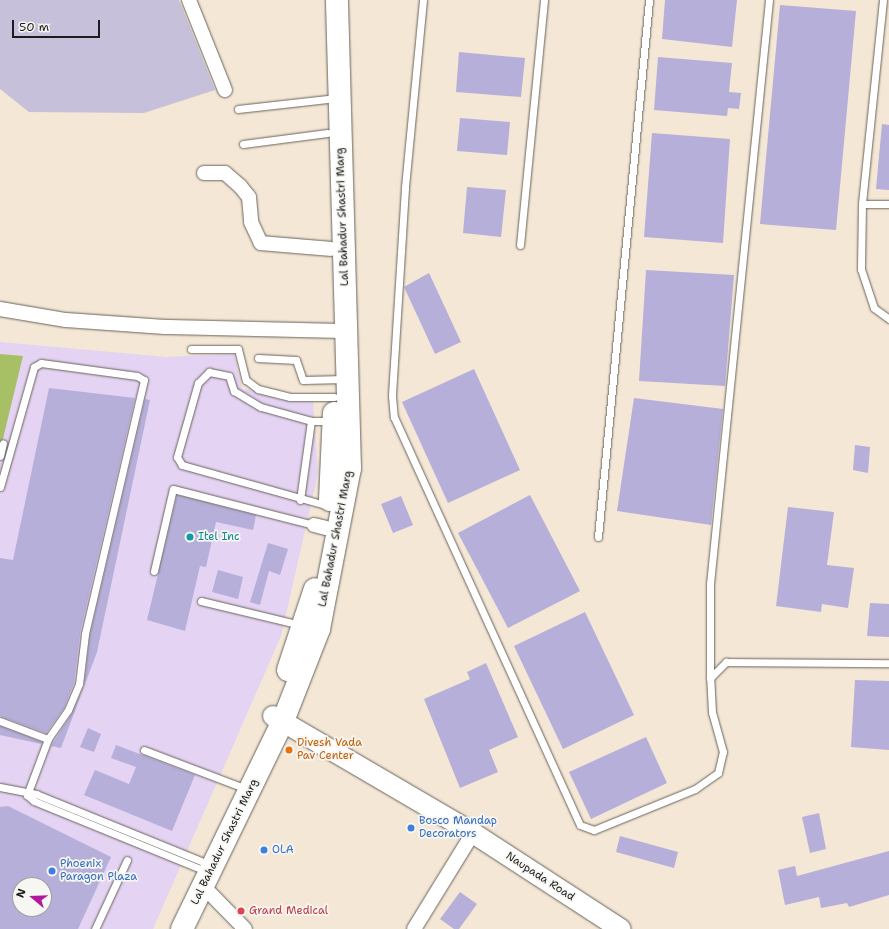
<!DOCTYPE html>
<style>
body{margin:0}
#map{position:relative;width:889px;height:929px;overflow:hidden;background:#f4e7d5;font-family:"Shantell Sans",sans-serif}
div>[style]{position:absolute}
.built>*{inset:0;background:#e4d3f2}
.industrial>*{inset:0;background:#c6c0da}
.green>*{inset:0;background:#a7bf65}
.building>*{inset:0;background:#b6afda}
.roads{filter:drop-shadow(0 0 1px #68635d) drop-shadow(0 0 1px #68635d)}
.lane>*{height:7px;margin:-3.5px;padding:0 3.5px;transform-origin:3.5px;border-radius:3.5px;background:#fff}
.street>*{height:14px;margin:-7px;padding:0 7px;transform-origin:7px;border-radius:7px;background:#fff}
.secondary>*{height:20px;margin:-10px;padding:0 10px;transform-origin:10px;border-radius:10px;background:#fff}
.primary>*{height:22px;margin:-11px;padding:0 11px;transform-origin:11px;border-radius:11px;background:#fff}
.dots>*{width:11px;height:11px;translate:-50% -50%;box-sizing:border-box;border:2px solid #f6f6f2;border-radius:50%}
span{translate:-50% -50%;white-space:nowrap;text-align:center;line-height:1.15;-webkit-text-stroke:3.5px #f6f6f2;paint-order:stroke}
.street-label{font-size:11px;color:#1c1c1c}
.culture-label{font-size:11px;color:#0d838f}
.left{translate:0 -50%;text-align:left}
.food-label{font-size:11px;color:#c56008}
.shop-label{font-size:11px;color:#366cbe}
.health-label{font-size:11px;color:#be3a42}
.north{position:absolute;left:12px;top:877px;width:40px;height:40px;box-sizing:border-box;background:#f6f6f2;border:1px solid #9f9f9c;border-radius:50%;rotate:289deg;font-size:11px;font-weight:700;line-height:16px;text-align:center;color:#1c1c1c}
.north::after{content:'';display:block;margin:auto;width:14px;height:18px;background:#b5179e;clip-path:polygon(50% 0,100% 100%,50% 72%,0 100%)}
.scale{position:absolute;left:12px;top:20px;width:88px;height:18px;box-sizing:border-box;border:2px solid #1c1c1c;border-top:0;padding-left:5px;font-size:12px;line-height:14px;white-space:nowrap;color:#1c1c1c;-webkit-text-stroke:3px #f6f6f2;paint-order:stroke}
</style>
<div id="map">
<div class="built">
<div style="clip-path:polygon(evenodd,0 342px,166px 357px,234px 354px,242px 389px,313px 399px,318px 474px,281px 636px,153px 929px,0 929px,0 342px,20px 885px,44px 885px,44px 909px,20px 909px,20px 885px)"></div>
</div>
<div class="industrial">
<div style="clip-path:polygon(0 0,179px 0,215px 90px,144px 113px,29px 112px,0 89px)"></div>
</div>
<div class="green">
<div style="clip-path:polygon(0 354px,23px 356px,0 451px)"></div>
</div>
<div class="building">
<div style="clip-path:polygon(665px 0,737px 0,732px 47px,662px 39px)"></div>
<div style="clip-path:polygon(780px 5px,856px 11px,836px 230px,760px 224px)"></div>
<div style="clip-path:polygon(459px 52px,525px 58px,521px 97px,456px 92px)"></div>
<div style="clip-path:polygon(658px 57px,732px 63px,729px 92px,741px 93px,739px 109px,728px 108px,727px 116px,654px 110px)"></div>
<div style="clip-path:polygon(460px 118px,510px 122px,507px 155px,457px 151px)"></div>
<div style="clip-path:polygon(882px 124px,889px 125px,889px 190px,876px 189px)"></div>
<div style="clip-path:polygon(652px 133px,730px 139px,723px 243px,644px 237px)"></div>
<div style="clip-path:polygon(467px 187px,506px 190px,501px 237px,463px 233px)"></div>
<div style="clip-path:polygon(646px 270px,734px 275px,725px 386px,639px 381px)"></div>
<div style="clip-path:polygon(429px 273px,461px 342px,435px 354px,404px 287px)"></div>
<div style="clip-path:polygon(474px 369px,520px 470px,448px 503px,402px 402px)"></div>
<div style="clip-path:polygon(49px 388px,135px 398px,80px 633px,74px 683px,64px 708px,46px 733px,0 716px,0 558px,13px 560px)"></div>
<div style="clip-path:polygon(634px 398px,723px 409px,711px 525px,617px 511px)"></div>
<div style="clip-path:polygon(145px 399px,150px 400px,97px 652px,61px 748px,51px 746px,73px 712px,84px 686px,90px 635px)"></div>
<div style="clip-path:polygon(855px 445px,870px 447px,868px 473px,853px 470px)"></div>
<div style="clip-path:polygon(177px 495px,256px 515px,253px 530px,216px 522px,206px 567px,200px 566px,185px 631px,147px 620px)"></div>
<div style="clip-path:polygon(530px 495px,580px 591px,508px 628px,458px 533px)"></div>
<div style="clip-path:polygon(401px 496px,413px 525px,393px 533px,381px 504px)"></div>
<div style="clip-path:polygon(788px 507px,834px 512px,827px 565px,854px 568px,848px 608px,822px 604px,821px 612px,776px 606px)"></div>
<div style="clip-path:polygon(268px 543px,288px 549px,280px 575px,269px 571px,260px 605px,250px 602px)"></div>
<div style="clip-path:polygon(218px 570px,243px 577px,238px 599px,212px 592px)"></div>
<div style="clip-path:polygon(870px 603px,889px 604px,889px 637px,867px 636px)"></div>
<div style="clip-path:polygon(585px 612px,634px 715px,563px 749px,514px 646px)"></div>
<div style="clip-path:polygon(486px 663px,518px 737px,489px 750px,498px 772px,460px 788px,424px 699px,470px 679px,467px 672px)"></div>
<div style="clip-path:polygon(855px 680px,889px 681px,889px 750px,851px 747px)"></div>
<div style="clip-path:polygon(0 726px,42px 742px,41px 744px,0 735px)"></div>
<div style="clip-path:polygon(88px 728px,101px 734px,94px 752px,80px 747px)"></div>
<div style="clip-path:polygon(646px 737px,667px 783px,591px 819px,569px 772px)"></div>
<div style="clip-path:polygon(116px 745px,195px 775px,172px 831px,84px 795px,95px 770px,129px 784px,136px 767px,111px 758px)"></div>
<div style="clip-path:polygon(evenodd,8px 806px,111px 857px,78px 929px,0 929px,0 807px,8px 806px,20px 885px,44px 885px,44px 909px,20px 909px,20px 885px)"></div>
<div style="clip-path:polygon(819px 813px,826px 849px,810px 853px,802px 817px)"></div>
<div style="clip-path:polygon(620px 836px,678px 852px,674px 868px,616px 852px)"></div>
<div style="clip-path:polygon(889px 851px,889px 895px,849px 907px,847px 903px,821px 908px,819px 897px,785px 905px,778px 870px,795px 866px,797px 876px)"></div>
<div style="clip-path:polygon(460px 892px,477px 904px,459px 929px,454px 929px,440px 919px)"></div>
</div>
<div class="roads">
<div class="lane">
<div style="left:423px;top:0;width:189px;rotate:95.5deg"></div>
<div style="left:405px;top:188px;width:208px;rotate:93.6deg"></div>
<div style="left:392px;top:396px;width:21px;rotate:85deg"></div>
<div style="left:394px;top:417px;width:448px;rotate:65.5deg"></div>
<div style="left:580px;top:825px;width:15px;rotate:20deg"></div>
<div style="left:594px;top:830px;width:109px;rotate:-22.1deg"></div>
<div style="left:695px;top:789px;width:28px;rotate:-35deg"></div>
<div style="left:718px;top:773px;width:22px;rotate:-77deg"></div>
<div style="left:723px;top:752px;width:41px;rotate:-105.4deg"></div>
<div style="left:712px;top:712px;width:34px;rotate:-93deg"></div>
<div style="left:710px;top:678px;width:23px;rotate:-45deg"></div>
<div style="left:726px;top:662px;width:163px;rotate:0.4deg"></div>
<div style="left:883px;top:0;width:205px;rotate:95.9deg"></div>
<div style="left:862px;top:204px;width:65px;rotate:90.9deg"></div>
<div style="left:861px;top:269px;width:41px;rotate:71.6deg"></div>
<div style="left:874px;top:308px;width:19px;rotate:36deg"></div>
<div style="left:238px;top:109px;width:90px;rotate:-6.4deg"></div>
<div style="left:243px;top:144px;width:85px;rotate:-7.5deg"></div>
<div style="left:862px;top:204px;width:27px"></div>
<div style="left:520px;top:245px;width:246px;rotate:-84.4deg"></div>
<div style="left:191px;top:349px;width:47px"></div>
<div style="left:238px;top:349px;width:32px;rotate:76deg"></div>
<div style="left:246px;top:380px;width:15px;rotate:37deg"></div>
<div style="left:258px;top:389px;width:33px;rotate:14deg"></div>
<div style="left:290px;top:397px;width:44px"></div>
<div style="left:258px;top:358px;width:38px;rotate:3deg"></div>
<div style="left:296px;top:360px;width:21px;rotate:71deg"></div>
<div style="left:303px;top:380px;width:42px;rotate:-1.4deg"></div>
<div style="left:0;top:456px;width:13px;rotate:-77deg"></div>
<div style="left:0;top:487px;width:125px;rotate:-74.2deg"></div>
<div style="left:34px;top:367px;width:8px;rotate:-30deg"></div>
<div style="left:41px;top:363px;width:97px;rotate:7.7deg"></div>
<div style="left:137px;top:376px;width:8px;rotate:30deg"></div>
<div style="left:144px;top:380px;width:261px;rotate:103.1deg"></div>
<div style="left:85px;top:634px;width:50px;rotate:96.8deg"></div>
<div style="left:79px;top:684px;width:28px;rotate:113deg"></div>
<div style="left:68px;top:710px;width:35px;rotate:125deg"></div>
<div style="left:300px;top:500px;width:80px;rotate:-82.1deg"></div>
<div style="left:329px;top:506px;width:153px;rotate:-164.4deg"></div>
<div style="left:182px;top:465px;width:9px;rotate:-122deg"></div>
<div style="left:177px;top:457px;width:77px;rotate:-74.2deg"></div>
<div style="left:198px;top:383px;width:16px;rotate:-45deg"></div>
<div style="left:209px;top:372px;width:20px;rotate:11deg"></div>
<div style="left:229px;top:376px;width:16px;rotate:72deg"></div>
<div style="left:234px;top:391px;width:31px;rotate:31deg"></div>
<div style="left:261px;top:407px;width:52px;rotate:15.6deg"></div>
<div style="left:311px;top:421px;width:21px"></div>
<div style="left:598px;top:537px;width:539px;rotate:-84.57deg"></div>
<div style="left:154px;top:571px;width:84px;rotate:-77deg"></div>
<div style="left:173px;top:489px;width:146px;rotate:14.3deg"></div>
<div style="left:201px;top:601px;width:103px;rotate:13.5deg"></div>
<div style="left:710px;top:678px;width:94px;rotate:-90deg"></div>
<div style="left:710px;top:584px;width:587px;rotate:-84.23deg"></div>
<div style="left:0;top:721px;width:51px;rotate:20.6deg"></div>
<div style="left:48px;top:739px;width:60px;rotate:110.6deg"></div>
<div style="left:144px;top:750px;width:102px;rotate:20.8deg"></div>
<div style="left:0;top:787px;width:37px;rotate:11deg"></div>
<div style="left:36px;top:794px;width:178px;rotate:22.1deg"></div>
<div style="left:27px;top:795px;width:9px;rotate:41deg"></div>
<div style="left:34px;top:801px;width:177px;rotate:22.2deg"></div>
<div style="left:95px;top:929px;width:76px;rotate:-65.1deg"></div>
</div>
<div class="street">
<div style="left:189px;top:0;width:97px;rotate:68.2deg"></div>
<div style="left:204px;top:173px;width:21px"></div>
<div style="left:225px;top:173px;width:20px;rotate:41deg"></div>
<div style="left:240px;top:186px;width:14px;rotate:51deg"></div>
<div style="left:249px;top:197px;width:25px;rotate:85deg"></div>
<div style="left:251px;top:222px;width:23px;rotate:65deg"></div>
<div style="left:261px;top:243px;width:70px;rotate:4.9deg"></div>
<div style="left:0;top:309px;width:67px;rotate:9.5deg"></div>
<div style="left:66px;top:320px;width:99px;rotate:4deg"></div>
<div style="left:165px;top:327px;width:181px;rotate:1.3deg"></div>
<div style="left:314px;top:525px;width:12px;rotate:14deg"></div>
<div style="left:203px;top:886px;width:60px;rotate:45.7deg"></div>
<div style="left:414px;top:929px;width:113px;rotate:-58.4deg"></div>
</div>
<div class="secondary">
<div style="left:273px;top:716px;width:232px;rotate:30.3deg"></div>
<div style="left:473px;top:833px;width:176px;rotate:33deg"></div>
</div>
<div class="primary">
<div style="left:330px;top:500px;width:87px;rotate:-87.4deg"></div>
<div style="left:288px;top:670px;width:85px;rotate:-71.6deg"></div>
<div style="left:182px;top:929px;width:231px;rotate:-64.1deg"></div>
<div style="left:283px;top:721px;width:99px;rotate:-68.6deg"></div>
<div style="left:319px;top:629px;width:164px;rotate:-79.1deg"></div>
<div style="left:350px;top:468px;width:468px;rotate:-91.6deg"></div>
</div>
</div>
<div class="dots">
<div style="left:190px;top:537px;background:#0f9aa8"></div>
<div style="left:289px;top:750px;background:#e8710a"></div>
<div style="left:411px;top:828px;background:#3f7fe0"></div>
<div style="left:264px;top:850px;background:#3f7fe0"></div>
<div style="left:52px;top:871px;background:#3f7fe0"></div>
<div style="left:241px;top:911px;background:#e0444e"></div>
</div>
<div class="street-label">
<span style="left:343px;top:217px;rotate:-92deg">Lal Bahadur Shastri Marg</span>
<span style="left:336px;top:539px;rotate:-79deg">Lal Bahadur Shastri Marg</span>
<span style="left:225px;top:842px;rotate:-64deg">Lal Bahadur Shastri Marg</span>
<span style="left:540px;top:877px;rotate:33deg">Naupada Road</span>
</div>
<div class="culture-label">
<span class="left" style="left:198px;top:537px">Itel Inc</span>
</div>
<div class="food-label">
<span class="left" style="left:297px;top:750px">Divesh Vada<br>Pav Center</span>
</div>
<div class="shop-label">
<span class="left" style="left:419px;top:828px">Bosco Mandap<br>Decorators</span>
<span class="left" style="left:272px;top:850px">OLA</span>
<span class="left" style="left:60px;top:871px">Phoenix<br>Paragon Plaza</span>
</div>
<div class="health-label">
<span class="left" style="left:249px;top:911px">Grand Medical</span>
</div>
<div class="north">N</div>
<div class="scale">50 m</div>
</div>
